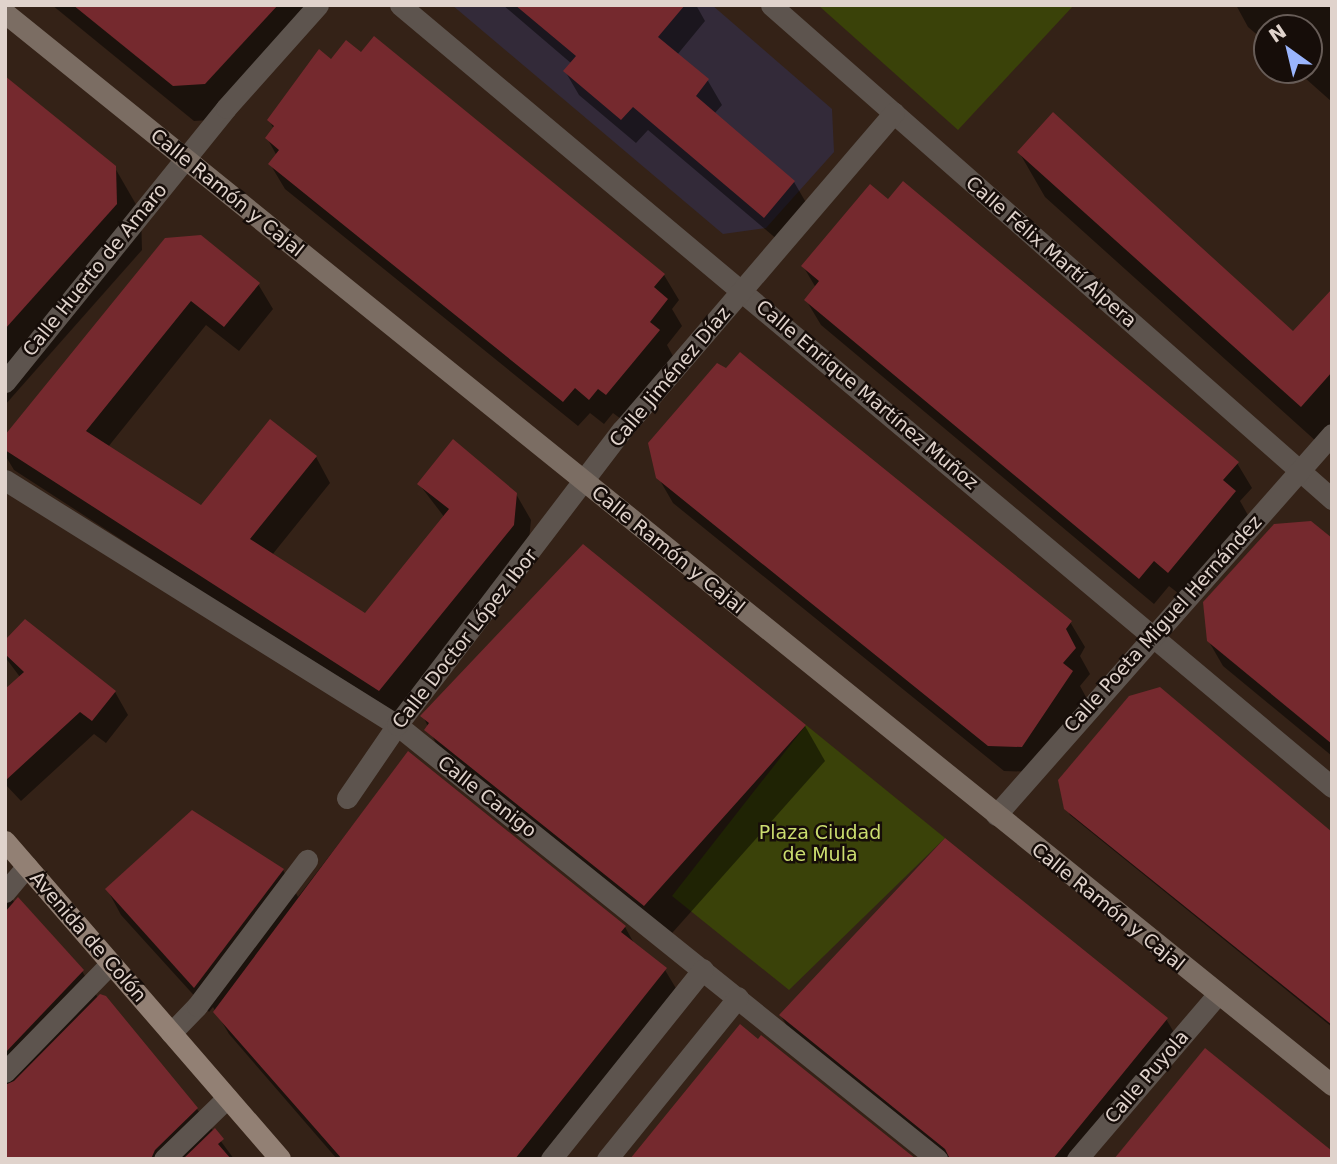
<!DOCTYPE html>
<meta charset="utf-8">
<style>
body{margin:0}
#map{position:relative;width:1337px;height:1164px;overflow:hidden;background:#342217;font-family:"DejaVu Sans",sans-serif}
div>[style]{position:absolute}
.education>*{inset:0;background:#332a39}
.green>*{inset:0;background:#3a4209}
.shadow>*{inset:0;background:#0007}
.building>*{inset:0;background:#75292e}
.street>*{height:21px;margin:-10.5px;padding:0 10.5px;transform-origin:10.5px;border-radius:10.5px;background:#5d544e}
.secondary>*{height:21px;margin:-10.5px;padding:0 10.5px;transform-origin:10.5px;border-radius:10.5px;background:#7b6d63}
.primary>*{height:21px;margin:-10.5px;padding:0 10.5px;transform-origin:10.5px;border-radius:10.5px;background:#928074}
span{translate:-50% -50%;white-space:nowrap;text-align:center;line-height:1.15;-webkit-text-stroke:5px #160d09;paint-order:stroke}
.street-label{font-size:19px;color:#e0d3cc}
.park-label{font-size:19px;color:#cbdd6f}
.frame{position:absolute;inset:0;border:7px solid #e0d3cc;pointer-events:none}
.north{position:absolute;left:1253px;top:14px;width:70px;height:70px;box-sizing:border-box;background:#160d09;border:2px solid #675c57;border-radius:50%;rotate:326deg;font-size:19px;font-weight:700;line-height:28px;text-align:center;color:#e0d3cc}
.north::after{content:'';display:block;margin:auto;width:24px;height:32px;background:#9ab5fd;clip-path:polygon(50% 0,100% 100%,50% 72%,0 100%)}
</style>
<div id="map">
<div class="education">
<div style="clip-path:polygon(452px 5px,712px 5px,832px 109px,834px 152px,766px 228px,723px 234px)"></div>
</div>
<div class="green">
<div style="clip-path:polygon(818px 5px,1074px 5px,958px 130px)"></div>
<div style="clip-path:polygon(806px 725px,945px 838px,789px 990px,672px 896px)"></div>
</div>
<div class="shadow">
<div style="clip-path:polygon(52px 5px,331px 5px,225px 119px,194px 121px)"></div>
<div style="clip-path:polygon(503px 5px,696px 5px,705px 21px,677px 55px,708px 81px,722px 105px,714px 114px,794px 182px,808px 206px,779px 241px,648px 130px,636px 143px,579px 95px,565px 71px,572px 64px)"></div>
<div style="clip-path:polygon(1236px 5px,1327px 5px,1332px 9px,1332px 102px,1296px 70px,1309px 70px,1309px 28px,1267px 28px,1267px 43px,1248px 27px)"></div>
<div style="clip-path:polygon(331px 61px,664px 275px,679px 300px,672px 309px,682px 326px,667px 345px,673px 356px,621px 419px,613px 413px,604px 424px,590px 413px,578px 426px,285px 189px,270px 164px,277px 156px,267px 138px,274px 129px,269px 120px)"></div>
<div style="clip-path:polygon(5px 78px,115px 168px,141px 213px,142px 250px,5px 405px)"></div>
<div style="clip-path:polygon(1019px 152px,1293px 333px,1332px 291px,1332px 446px,1327px 451px,1045px 197px)"></div>
<div style="clip-path:polygon(888px 202px,1237px 463px,1252px 488px,1240px 501px,1249px 517px,1183px 597px,1169px 586px,1154px 604px,821px 325px,806px 300px,816px 288px,803px 266px)"></div>
<div style="clip-path:polygon(166px 240px,258px 284px,273px 309px,239px 351px,206px 325px,108px 447px,201px 507px,316px 457px,330px 483px,272px 555px,366px 615px,445px 518px,419px 484px,516px 494px,531px 520px,528px 551px,394px 716px,14px 470px,5px 455px,5px 438px)"></div>
<div style="clip-path:polygon(658px 477px,1070px 622px,1085px 647px,1080px 656px,1090px 674px,1080px 686px,1086px 697px,1037px 772px,1004px 771px,673px 503px)"></div>
<div style="clip-path:polygon(1332px 541px,1332px 756px,1223px 666px,1208px 640px)"></div>
<div style="clip-path:polygon(583px 546px,805px 726px,825px 761px,665px 941px,446px 765px,423px 716px)"></div>
<div style="clip-path:polygon(5px 642px,115px 692px,128px 715px,106px 743px,94px 734px,21px 801px,5px 784px,5px 691px,20px 677px,5px 657px)"></div>
<div style="clip-path:polygon(408px 753px,625px 927px,635px 945px,665px 970px,680px 995px,550px 1159px,337px 1159px,229px 1034px,213px 1007px,209px 1012px,121px 915px,107px 889px,283px 870px,298px 897px)"></div>
<div style="clip-path:polygon(1066px 808px,1332px 834px,1332px 1027px,1070px 815px)"></div>
<div style="clip-path:polygon(5px 887px,14px 902px,82px 971px,98px 998px,197px 1109px,234px 1159px,5px 1159px)"></div>
<div style="clip-path:polygon(781px 1016px,1166px 1019px,1181px 1044px,1088px 1159px,943px 1159px,796px 1041px)"></div>
</div>
<div class="building">
<div style="clip-path:polygon(73px 5px,278px 5px,205px 84px,173px 86px)"></div>
<div style="clip-path:polygon(515px 5px,685px 5px,658px 37px,709px 79px,696px 96px,795px 181px,764px 218px,633px 107px,621px 120px,563px 71px,576px 56px)"></div>
<div style="clip-path:polygon(374px 36px,665px 274px,654px 287px,668px 299px,650px 322px,660px 330px,606px 395px,598px 389px,589px 400px,575px 388px,563px 402px,268px 164px,279px 150px,265px 138px,274px 126px,267px 120px,319px 49px,331px 59px,346px 40px,361px 52px)"></div>
<div style="clip-path:polygon(5px 76px,116px 166px,117px 204px,5px 329px)"></div>
<div style="clip-path:polygon(1053px 112px,1293px 331px,1332px 289px,1332px 372px,1301px 407px,1017px 152px)"></div>
<div style="clip-path:polygon(903px 181px,1239px 462px,1223px 480px,1236px 491px,1168px 573px,1154px 561px,1139px 579px,804px 300px,819px 281px,801px 266px,870px 184px,888px 199px)"></div>
<div style="clip-path:polygon(201px 235px,260px 283px,224px 327px,191px 301px,86px 431px,201px 505px,270px 419px,317px 456px,250px 539px,365px 613px,449px 509px,417px 484px,453px 439px,517px 493px,514px 525px,379px 691px,5px 450px,5px 435px,165px 238px)"></div>
<div style="clip-path:polygon(740px 352px,1072px 621px,1066px 629px,1076px 648px,1063px 663px,1073px 671px,1022px 747px,988px 746px,656px 478px,648px 443px,717px 363px,726px 368px)"></div>
<div style="clip-path:polygon(1311px 521px,1332px 538px,1332px 744px,1207px 641px,1203px 602px,1274px 524px)"></div>
<div style="clip-path:polygon(583px 544px,806px 725px,644px 906px,424px 730px,429px 723px,420px 716px)"></div>
<div style="clip-path:polygon(25px 619px,116px 691px,92px 721px,80px 712px,5px 781px,5px 689px,24px 672px,5px 654px,5px 640px)"></div>
<div style="clip-path:polygon(1160px 687px,1332px 832px,1332px 1025px,1064px 809px,1058px 780px,1129px 696px)"></div>
<div style="clip-path:polygon(408px 751px,626px 926px,621px 932px,667px 968px,515px 1159px,342px 1159px,213px 1012px)"></div>
<div style="clip-path:polygon(192px 810px,284px 869px,194px 988px,105px 889px)"></div>
<div style="clip-path:polygon(945px 838px,1168px 1018px,1053px 1159px,950px 1159px,945px 1149px,779px 1015px)"></div>
<div style="clip-path:polygon(18px 897px,84px 970px,5px 1053px,5px 912px)"></div>
<div style="clip-path:polygon(100px 994px,106px 996px,198px 1108px,155px 1150px,151px 1159px,5px 1159px,5px 1085px,14px 1081px)"></div>
<div style="clip-path:polygon(740px 1024px,758px 1039px,761px 1035px,916px 1159px,630px 1159px)"></div>
<div style="clip-path:polygon(1205px 1048px,1332px 1151px,1332px 1159px,1114px 1159px)"></div>
<div style="clip-path:polygon(215px 1128px,224px 1139px,218px 1144px,231px 1159px,183px 1159px)"></div>
</div>
<div class="street">
<div style="left:400px;top:5px;width:1217px;rotate:40deg"></div>
<div style="left:771px;top:5px;width:748px;rotate:41.37deg"></div>
<div style="left:5px;top:382px;width:352px;rotate:-51.1deg"></div>
<div style="left:226px;top:108px;width:138px;rotate:-48.2deg"></div>
<div style="left:5px;top:480px;width:462px;rotate:32deg"></div>
<div style="left:397px;top:725px;width:693px;rotate:38.79deg"></div>
<div style="left:347px;top:798px;width:88px;rotate:-55.6deg"></div>
<div style="left:397px;top:725px;width:371px;rotate:-52.7deg"></div>
<div style="left:622px;top:430px;width:418px;rotate:-49.4deg"></div>
<div style="left:996px;top:815px;width:508px;rotate:-48.59deg"></div>
<div style="left:5px;top:892px;width:34px;rotate:-50deg"></div>
<div style="left:171px;top:1033px;width:37px;rotate:-46deg"></div>
<div style="left:197px;top:1006px;width:183px;rotate:-53deg"></div>
<div style="left:5px;top:1072px;width:152px;rotate:-45.8deg"></div>
<div style="left:164px;top:1159px;width:88px;rotate:-44.1deg"></div>
<div style="left:551px;top:1159px;width:243px;rotate:-51.3deg"></div>
<div style="left:607px;top:1159px;width:208px;rotate:-51deg"></div>
<div style="left:1077px;top:1159px;width:216px;rotate:-49.5deg"></div>
</div>
<div class="secondary">
<div style="left:5px;top:13px;width:1706px;rotate:38.93deg"></div>
</div>
<div class="primary">
<div style="left:5px;top:841px;width:420px;rotate:49.1deg"></div>
</div>
<div class="street-label">
<span style="left:227px;top:193px;rotate:39deg">Calle Ramón y Cajal</span>
<span style="left:1051px;top:252px;rotate:41deg">Calle Félix Martí Alpera</span>
<span style="left:95px;top:270px;rotate:-51deg">Calle Huerto de Amaro</span>
<span style="left:670px;top:377px;rotate:-50deg">Calle Jiménez Díaz</span>
<span style="left:867px;top:395px;rotate:40deg">Calle Enrique Martínez Muñoz</span>
<span style="left:668px;top:550px;rotate:39deg">Calle Ramón y Cajal</span>
<span style="left:1163px;top:624px;rotate:-48deg">Calle Poeta Miguel Hernández</span>
<span style="left:465px;top:639px;rotate:-52deg">Calle Doctor López Ibor</span>
<span style="left:487px;top:797px;rotate:38deg">Calle Canigo</span>
<span style="left:1108px;top:907px;rotate:39deg">Calle Ramón y Cajal</span>
<span style="left:88px;top:937px;rotate:49deg">Avenida de Colón</span>
<span style="left:1147px;top:1077px;rotate:-49deg">Calle Puyola</span>
</div>
<div class="park-label">
<span style="left:820px;top:844px">Plaza Ciudad<br>de Mula</span>
</div>
<div class="frame"></div>
<div class="north">N</div>
</div>
